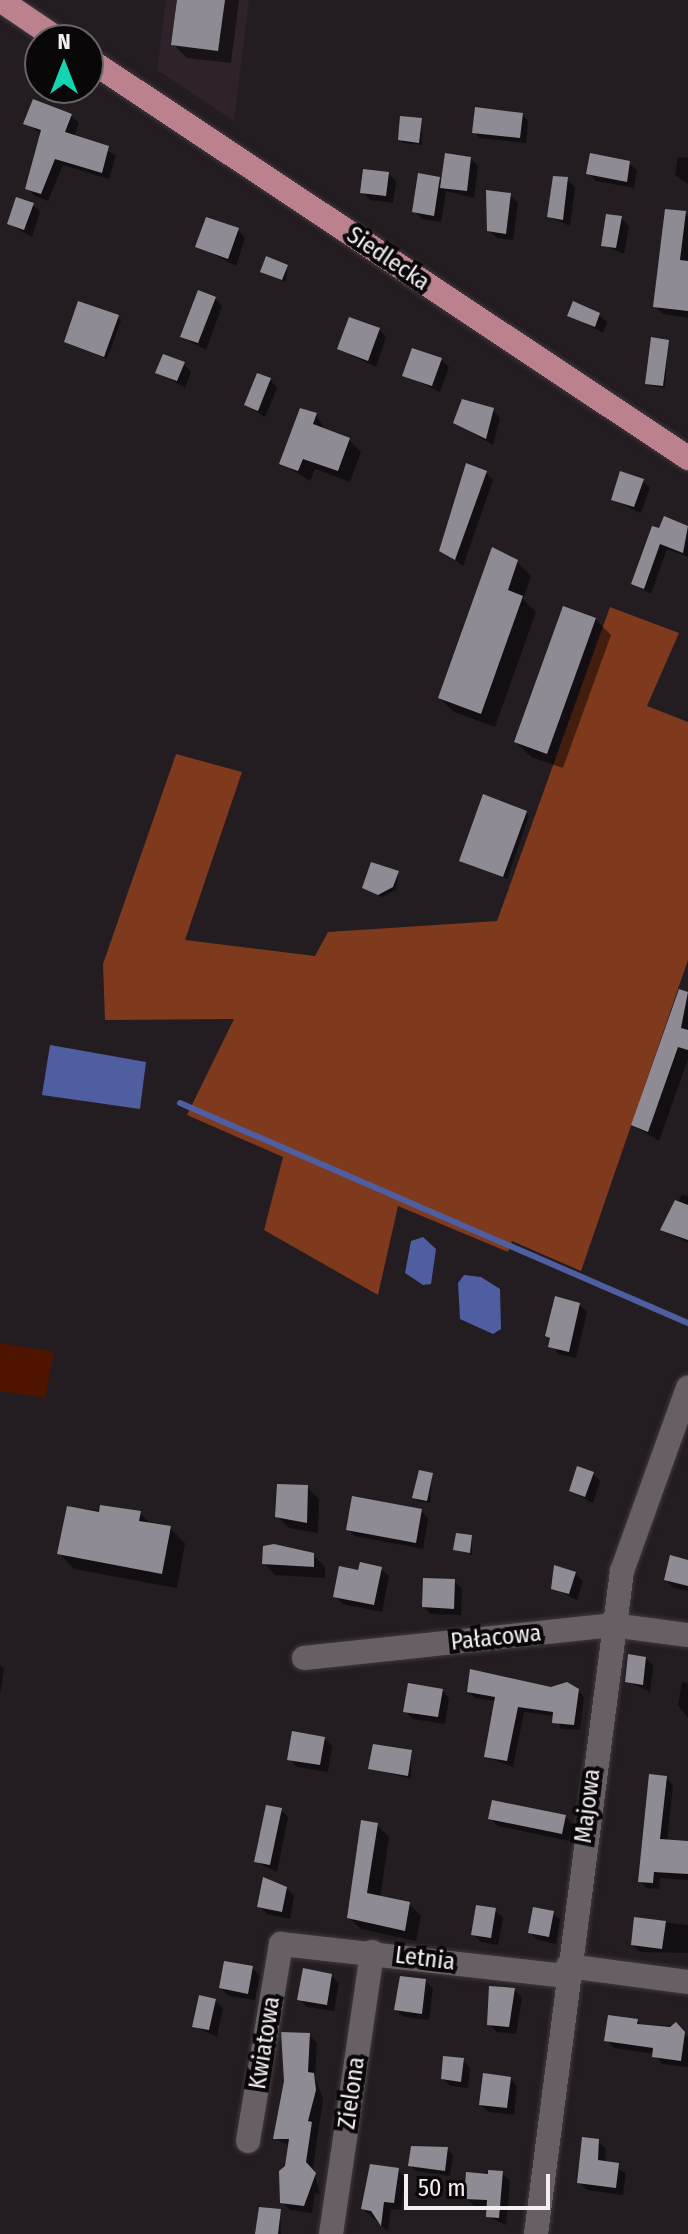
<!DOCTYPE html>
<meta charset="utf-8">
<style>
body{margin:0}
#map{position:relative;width:688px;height:2234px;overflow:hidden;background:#231c21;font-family:"Fira Sans Condensed",sans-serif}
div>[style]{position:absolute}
.built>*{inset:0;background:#2f222b}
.green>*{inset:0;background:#4e1400}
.forest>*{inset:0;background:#7f391c}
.water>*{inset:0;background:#4f5ea0}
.shadow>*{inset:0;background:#0007}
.stream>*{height:6px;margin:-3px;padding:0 3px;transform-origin:3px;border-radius:3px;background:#4f5ea0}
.building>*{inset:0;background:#8f8b95}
.roads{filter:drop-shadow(0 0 2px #3f393e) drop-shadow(0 0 2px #3f393e)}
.minor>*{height:24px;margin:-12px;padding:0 12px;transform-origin:12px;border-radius:12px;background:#685f66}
.major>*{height:24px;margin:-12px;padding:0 12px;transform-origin:12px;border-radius:12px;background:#bb828e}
span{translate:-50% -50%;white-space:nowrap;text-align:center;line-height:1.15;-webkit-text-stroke:8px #0a0709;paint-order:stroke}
.street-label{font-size:24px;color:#f4eef2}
.north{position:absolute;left:24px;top:24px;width:80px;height:80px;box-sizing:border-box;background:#0a0709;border:2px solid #686366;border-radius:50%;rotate:0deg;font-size:22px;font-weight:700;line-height:32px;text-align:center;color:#f4eef2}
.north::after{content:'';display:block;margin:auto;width:28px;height:36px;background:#14d5b3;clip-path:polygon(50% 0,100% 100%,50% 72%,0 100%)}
.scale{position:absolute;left:404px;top:2174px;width:146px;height:36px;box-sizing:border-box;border:4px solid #f4eef2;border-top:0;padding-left:10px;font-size:24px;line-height:28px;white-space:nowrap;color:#f4eef2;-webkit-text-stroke:6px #0a0709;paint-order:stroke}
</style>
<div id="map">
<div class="built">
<div style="clip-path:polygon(166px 0,249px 0,234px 121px,157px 70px)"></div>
</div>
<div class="green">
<div style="clip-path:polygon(0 1343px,54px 1352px,45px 1398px,0 1391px)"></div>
</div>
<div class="forest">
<div style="clip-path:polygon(610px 607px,679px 633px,647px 706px,688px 722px,688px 960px,581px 1271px,512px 1241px,508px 1252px,398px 1206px,378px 1295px,264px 1230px,283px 1157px,187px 1115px,234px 1019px,105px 1020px,103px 964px,176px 754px,242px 772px,185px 940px,315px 956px,328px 932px,497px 921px)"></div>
</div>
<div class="water">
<div style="clip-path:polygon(50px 1045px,146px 1062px,140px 1109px,42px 1095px)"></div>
<div style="clip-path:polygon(423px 1237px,436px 1249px,431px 1284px,423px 1285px,405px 1273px,411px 1241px)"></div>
<div style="clip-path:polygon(464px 1275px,481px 1277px,500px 1289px,501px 1329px,493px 1334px,460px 1319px,458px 1283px)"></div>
</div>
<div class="shadow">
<div style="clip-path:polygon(179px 0,239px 0,231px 63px,187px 58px,173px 44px)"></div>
<div style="clip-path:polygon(522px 114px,528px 121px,526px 143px,480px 138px,474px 132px)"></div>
<div style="clip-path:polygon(71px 116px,79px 123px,74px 136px,116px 155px,109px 179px,63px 165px,48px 201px,35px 196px,28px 188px,42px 134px,25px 123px)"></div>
<div style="clip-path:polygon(421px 120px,422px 145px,403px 143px,400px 139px)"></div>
<div style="clip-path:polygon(678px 157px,688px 158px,688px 184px,675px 175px)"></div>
<div style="clip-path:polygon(470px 158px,478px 166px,474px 198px,446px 191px,441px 222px,422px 219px,414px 211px,439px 179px,443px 182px)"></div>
<div style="clip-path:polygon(629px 163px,637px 170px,634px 188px,596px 181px,588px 173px)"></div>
<div style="clip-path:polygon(388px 174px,396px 181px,393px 203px,370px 200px,363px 192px)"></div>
<div style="clip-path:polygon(567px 179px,575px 187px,570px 226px,549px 217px)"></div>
<div style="clip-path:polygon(488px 192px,510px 195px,518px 203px,513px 240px,497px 238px,489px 231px)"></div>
<div style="clip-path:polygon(33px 205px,40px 212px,32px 237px,9px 224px)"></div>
<div style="clip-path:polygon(685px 213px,688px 216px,688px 318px,663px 314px,655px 306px)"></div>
<div style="clip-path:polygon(621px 218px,629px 226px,624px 254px,603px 245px)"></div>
<div style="clip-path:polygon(238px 230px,245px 238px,236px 266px,198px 246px)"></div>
<div style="clip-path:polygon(287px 267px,286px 282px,262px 271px)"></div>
<div style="clip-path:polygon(215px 298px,222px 306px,206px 350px,182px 337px)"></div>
<div style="clip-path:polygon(570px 315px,599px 315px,607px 322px,603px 333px)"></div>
<div style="clip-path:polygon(117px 317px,121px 320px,107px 359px,66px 342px)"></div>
<div style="clip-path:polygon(379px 330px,386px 337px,376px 367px,339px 349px)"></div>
<div style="clip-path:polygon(668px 341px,665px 388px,651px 386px,647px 383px)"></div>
<div style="clip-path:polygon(441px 360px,449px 367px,440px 392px,405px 375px)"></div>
<div style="clip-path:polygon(184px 364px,191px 372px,185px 388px,158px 372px)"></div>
<div style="clip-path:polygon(270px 380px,277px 388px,265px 417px,246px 405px)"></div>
<div style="clip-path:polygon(493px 410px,500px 418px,493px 445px,455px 423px)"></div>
<div style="clip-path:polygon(316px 415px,326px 431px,349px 440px,361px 452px,350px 482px,315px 469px,310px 481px,282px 463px)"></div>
<div style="clip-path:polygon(485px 472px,493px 480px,463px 566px,442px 550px)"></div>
<div style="clip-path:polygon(642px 481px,650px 488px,641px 513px,613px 500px)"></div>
<div style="clip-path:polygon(665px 518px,688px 528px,688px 557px,667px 549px,651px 594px,633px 583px)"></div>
<div style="clip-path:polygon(517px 562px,531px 576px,523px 599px,536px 612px,495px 727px,454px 712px,440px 698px)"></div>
<div style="clip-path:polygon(595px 619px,611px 635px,563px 768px,531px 757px,516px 742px)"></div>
<div style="clip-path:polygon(525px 812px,529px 816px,507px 879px,461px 861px)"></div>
<div style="clip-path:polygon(398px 873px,396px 890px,382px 897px,364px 888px)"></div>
<div style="clip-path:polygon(680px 991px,688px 994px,688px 1059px,659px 1141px,633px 1125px)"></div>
<div style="clip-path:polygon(682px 1194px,688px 1196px,688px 1243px,663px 1230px)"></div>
<div style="clip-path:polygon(579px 1304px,587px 1312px,576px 1358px,558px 1354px,547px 1335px)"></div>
<div style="clip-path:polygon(593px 1474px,600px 1481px,593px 1503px,571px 1491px)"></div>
<div style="clip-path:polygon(432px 1475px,430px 1503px,418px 1501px,414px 1497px)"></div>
<div style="clip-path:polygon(307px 1487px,319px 1499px,318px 1533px,289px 1528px,277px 1516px)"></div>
<div style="clip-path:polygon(69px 1508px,140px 1513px,151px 1525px,170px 1528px,185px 1543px,177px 1588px,74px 1569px,59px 1553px)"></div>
<div style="clip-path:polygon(421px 1511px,428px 1518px,423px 1549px,355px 1536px,348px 1529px)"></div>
<div style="clip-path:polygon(471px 1537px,472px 1555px,455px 1549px)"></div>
<div style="clip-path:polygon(313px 1555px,325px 1567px,325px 1578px,275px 1575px,264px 1563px)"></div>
<div style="clip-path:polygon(688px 1562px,688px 1591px,674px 1588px,666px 1580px)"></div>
<div style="clip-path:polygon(381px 1569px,389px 1576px,382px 1612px,343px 1604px,335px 1596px,360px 1573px)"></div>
<div style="clip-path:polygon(575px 1573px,583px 1581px,577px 1600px,553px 1588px)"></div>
<div style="clip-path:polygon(454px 1581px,462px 1589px,461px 1615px,431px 1614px,424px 1607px)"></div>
<div style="clip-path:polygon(646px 1658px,653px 1666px,650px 1692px,627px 1681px)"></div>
<div style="clip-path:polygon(0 1665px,4px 1669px,0 1694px)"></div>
<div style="clip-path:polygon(682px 1682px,688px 1683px,688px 1718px,678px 1705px)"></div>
<div style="clip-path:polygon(442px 1690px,449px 1698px,445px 1724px,413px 1719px,405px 1711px)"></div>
<div style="clip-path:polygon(578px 1691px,584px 1697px,580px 1730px,561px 1729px,555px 1716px,524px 1712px,513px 1767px,486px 1757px,496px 1701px,475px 1698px,469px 1692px)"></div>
<div style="clip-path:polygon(324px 1738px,332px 1746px,328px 1772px,297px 1767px,290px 1759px)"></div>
<div style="clip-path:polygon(411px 1752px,411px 1779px,370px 1768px)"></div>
<div style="clip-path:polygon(666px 1778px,673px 1785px,667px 1842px,688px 1843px,688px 1880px,660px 1878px,659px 1889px,647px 1888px,640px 1881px)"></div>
<div style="clip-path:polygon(281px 1810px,288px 1817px,277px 1872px,256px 1862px)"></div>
<div style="clip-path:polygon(565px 1816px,572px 1824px,569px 1841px,498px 1826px,490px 1818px)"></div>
<div style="clip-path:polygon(377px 1825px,389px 1837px,380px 1898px,409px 1904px,421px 1916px,416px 1941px,361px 1929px,349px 1918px)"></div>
<div style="clip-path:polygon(286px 1888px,294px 1896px,290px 1919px,267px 1914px,259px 1906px)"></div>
<div style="clip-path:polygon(495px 1910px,503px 1918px,498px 1945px,481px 1942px,473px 1934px)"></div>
<div style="clip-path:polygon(553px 1913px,560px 1920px,556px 1944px,538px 1940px,530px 1933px)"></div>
<div style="clip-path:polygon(635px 1919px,688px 1925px,688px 1953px,640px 1952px,633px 1945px)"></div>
<div style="clip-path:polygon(252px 1968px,260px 1976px,255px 2000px,229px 1996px,221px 1988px)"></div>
<div style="clip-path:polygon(331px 1975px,339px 1983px,334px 2011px,307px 2007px,300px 1999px)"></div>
<div style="clip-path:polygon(425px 1981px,433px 1988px,429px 2020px,404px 2017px,396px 2010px)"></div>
<div style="clip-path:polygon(515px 1990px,522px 1998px,516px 2034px,497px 2032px,489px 2024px)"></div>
<div style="clip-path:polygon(215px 2001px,223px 2008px,217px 2037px,194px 2026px)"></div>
<div style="clip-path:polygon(637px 2021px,642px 2026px,676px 2025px,688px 2037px,688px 2067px,662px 2064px,655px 2054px,614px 2048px,607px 2040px)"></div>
<div style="clip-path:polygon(309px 2035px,317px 2043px,315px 2077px,323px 2099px,313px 2167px,320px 2194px,315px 2193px,312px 2213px,290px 2210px,282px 2202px,290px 2146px,275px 2138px)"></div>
<div style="clip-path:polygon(463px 2060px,470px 2068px,468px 2088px,450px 2086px,443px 2079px)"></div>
<div style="clip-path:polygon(510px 2078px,517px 2086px,514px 2115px,489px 2112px,481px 2105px)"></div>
<div style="clip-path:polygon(598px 2141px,606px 2149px,605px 2163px,626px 2173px,623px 2195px,587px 2190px,579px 2182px)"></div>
<div style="clip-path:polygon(447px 2149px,453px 2155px,450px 2176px,416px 2171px,410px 2165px)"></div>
<div style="clip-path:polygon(398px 2170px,405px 2178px,401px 2210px,391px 2209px,388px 2231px,363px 2209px)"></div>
<div style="clip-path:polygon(502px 2173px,510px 2181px,506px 2225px,488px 2217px,488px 2206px,474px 2206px,466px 2198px,468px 2174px)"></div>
<div style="clip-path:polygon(280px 2211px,281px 2234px,258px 2234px)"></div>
</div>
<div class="stream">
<div style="left:180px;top:1103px;width:554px;rotate:23.42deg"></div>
</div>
<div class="building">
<div style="clip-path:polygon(177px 0,225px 0,218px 51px,171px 45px)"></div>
<div style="clip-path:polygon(33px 99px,72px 114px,65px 132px,109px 146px,102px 173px,55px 159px,41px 194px,25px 189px,41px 130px,23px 124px)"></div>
<div style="clip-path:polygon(475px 107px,523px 113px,520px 138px,472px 133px)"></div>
<div style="clip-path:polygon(400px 116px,422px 118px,419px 143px,398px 140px)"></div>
<div style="clip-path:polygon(445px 153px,471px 157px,467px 191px,440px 188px)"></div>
<div style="clip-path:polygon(590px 153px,630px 161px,627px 182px,586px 174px)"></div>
<div style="clip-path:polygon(363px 169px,389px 172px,386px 196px,360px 193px)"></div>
<div style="clip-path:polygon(418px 173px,440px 177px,434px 216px,412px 212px)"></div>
<div style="clip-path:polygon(553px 176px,568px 177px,563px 220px,547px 217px)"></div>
<div style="clip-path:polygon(486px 190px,511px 193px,506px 234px,487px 231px)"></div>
<div style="clip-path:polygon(16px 197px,34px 203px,24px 230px,7px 224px)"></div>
<div style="clip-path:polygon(665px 209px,686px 211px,680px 260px,688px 261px,688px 311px,653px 307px)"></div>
<div style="clip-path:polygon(606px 214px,622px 216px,616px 248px,601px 246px)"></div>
<div style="clip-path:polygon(206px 217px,239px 228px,228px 259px,195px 247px)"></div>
<div style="clip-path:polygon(266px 256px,288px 265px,282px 280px,260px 272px)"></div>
<div style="clip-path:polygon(198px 290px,216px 297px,198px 343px,180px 337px)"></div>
<div style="clip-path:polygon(78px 301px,119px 315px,104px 357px,64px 342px)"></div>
<div style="clip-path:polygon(573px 301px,600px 313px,595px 327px,567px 316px)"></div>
<div style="clip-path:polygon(349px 317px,380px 328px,368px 361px,337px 349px)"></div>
<div style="clip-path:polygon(651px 337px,669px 340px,663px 386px,645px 384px)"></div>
<div style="clip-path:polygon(412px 348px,442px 358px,432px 386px,402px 376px)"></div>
<div style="clip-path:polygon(163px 354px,185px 362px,177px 381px,155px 373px)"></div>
<div style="clip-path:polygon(257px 373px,271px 378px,258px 411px,244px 405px)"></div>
<div style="clip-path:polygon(462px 399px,494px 408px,486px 439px,453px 423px)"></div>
<div style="clip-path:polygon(300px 408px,317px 413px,313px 424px,350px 438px,338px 471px,303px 459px,298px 471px,279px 464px)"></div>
<div style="clip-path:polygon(466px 463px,487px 471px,455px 560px,439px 551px)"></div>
<div style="clip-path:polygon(620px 471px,644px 479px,634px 507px,611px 500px)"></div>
<div style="clip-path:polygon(664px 516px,688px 526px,683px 553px,660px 544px,644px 589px,631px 584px,652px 526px,659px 528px)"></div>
<div style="clip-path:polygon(492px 547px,518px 560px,508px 590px,523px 596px,481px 714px,438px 698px)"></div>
<div style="clip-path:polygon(563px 606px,596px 618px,547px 754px,514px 742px)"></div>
<div style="clip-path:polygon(483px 794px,527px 811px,503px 877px,459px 861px)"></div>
<div style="clip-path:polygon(371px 862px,399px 871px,393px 887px,378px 895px,362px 888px)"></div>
<div style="clip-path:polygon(679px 989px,688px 992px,681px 1028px,688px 1030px,688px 1050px,678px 1047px,648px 1132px,631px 1125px)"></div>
<div style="clip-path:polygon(675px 1200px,688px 1205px,688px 1240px,660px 1230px)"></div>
<div style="clip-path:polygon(555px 1296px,580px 1303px,569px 1352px,548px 1347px,550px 1338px,545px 1336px)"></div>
<div style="clip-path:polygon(577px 1466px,594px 1472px,585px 1497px,569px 1491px)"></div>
<div style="clip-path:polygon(419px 1470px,433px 1473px,427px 1501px,412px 1498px)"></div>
<div style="clip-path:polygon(277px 1484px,308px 1485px,307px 1523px,275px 1517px)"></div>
<div style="clip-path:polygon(352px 1496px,422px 1509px,416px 1543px,346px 1530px)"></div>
<div style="clip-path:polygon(100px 1505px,141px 1511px,139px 1521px,171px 1526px,162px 1574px,57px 1554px,67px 1506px,99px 1512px)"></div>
<div style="clip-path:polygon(456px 1533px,472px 1535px,470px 1553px,453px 1550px)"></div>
<div style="clip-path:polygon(274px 1544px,314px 1553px,314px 1567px,262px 1564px,263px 1546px)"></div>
<div style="clip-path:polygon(670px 1555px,688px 1560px,688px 1586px,664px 1580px)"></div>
<div style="clip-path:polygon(360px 1562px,382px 1567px,374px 1605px,333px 1597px,339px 1566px,358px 1570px)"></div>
<div style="clip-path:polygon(554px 1565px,576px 1572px,569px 1594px,551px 1589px)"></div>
<div style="clip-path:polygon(423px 1578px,455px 1579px,454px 1609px,422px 1607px)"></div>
<div style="clip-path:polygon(628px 1654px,646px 1657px,643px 1685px,625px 1682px)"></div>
<div style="clip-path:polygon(470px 1669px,551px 1687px,567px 1682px,579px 1689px,574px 1725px,552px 1723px,553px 1712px,518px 1707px,507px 1761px,484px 1757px,495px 1697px,467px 1692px)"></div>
<div style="clip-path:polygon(408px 1683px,443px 1689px,438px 1717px,403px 1712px)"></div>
<div style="clip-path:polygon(292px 1731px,325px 1737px,320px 1765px,287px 1760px)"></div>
<div style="clip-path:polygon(373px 1744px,412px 1750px,408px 1776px,368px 1769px)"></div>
<div style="clip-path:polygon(649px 1774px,667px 1776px,660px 1839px,688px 1841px,688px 1874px,654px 1872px,653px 1883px,638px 1882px)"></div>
<div style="clip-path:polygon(492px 1800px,566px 1815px,562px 1834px,488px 1819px)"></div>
<div style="clip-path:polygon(266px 1805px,282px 1808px,270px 1865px,254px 1862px)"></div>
<div style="clip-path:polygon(361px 1820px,378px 1823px,367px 1893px,410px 1902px,405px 1931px,347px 1918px)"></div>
<div style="clip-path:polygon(263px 1877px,287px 1887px,282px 1912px,257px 1907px)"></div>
<div style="clip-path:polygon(476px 1905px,496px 1908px,491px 1938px,471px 1935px)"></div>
<div style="clip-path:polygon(533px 1907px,554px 1911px,549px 1937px,528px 1933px)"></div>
<div style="clip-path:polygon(634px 1917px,666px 1921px,662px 1949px,631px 1945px)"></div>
<div style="clip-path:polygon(224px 1961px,253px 1966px,248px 1994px,219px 1988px)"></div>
<div style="clip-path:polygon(303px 1968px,332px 1974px,327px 2005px,297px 2000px)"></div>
<div style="clip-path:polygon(400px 1976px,426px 1979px,422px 2014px,394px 2010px)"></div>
<div style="clip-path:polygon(489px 1986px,515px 1988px,509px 2027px,487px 2025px)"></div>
<div style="clip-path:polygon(199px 1995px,216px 1999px,209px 2030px,192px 2027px)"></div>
<div style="clip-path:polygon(608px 2015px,638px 2019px,637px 2024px,670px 2027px,676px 2022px,685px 2032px,681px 2061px,652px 2057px,653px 2048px,604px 2041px)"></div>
<div style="clip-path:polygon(281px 2032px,310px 2033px,308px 2072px,314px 2073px,316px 2090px,308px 2121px,312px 2122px,306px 2162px,316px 2173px,304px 2206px,280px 2203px,279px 2171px,285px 2166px,289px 2139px,273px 2139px,284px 2081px)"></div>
<div style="clip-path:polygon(443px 2056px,464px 2058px,461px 2082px,441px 2079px)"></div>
<div style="clip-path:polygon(483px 2073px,511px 2077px,507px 2108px,479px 2105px)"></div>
<div style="clip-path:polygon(582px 2137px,599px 2139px,598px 2160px,619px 2163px,616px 2188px,577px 2183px)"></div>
<div style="clip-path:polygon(411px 2146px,448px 2147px,445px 2171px,408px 2166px)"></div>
<div style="clip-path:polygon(370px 2164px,399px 2168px,394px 2203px,384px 2202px,381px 2226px,371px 2211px,361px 2209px)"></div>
<div style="clip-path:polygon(488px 2170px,503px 2171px,499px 2218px,486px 2217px,487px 2200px,464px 2199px,466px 2172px,488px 2174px)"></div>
<div style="clip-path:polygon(259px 2207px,281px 2209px,278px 2234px,255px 2234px)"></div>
</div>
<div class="roads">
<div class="minor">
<div style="left:304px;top:1658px;width:310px;rotate:-6.1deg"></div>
<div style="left:612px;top:1625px;width:77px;rotate:7.5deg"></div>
<div style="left:568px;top:1966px;width:121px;rotate:7.6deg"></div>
<div style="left:248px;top:2141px;width:200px;rotate:-80.5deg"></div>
<div style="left:281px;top:1944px;width:289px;rotate:6.4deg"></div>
<div style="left:331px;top:2234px;width:285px;rotate:-81.7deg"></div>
<div style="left:536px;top:2234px;width:669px;rotate:-82.61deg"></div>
<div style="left:622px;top:1571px;width:195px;rotate:-70.2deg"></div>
</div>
<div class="major">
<div style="left:0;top:0;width:71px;rotate:34.1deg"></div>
<div style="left:88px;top:59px;width:721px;rotate:33.62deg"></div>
</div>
</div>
<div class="street-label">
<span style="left:388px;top:259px;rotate:34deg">Siedlecka</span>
<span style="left:496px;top:1638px;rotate:-6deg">Pałacowa</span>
<span style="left:588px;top:1806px;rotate:-83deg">Majowa</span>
<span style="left:425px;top:1959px;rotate:7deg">Letnia</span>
<span style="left:265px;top:2043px;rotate:-81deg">Kwiatowa</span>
<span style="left:352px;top:2093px;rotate:-82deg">Zielona</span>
</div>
<div class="north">N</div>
<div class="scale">50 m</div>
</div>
